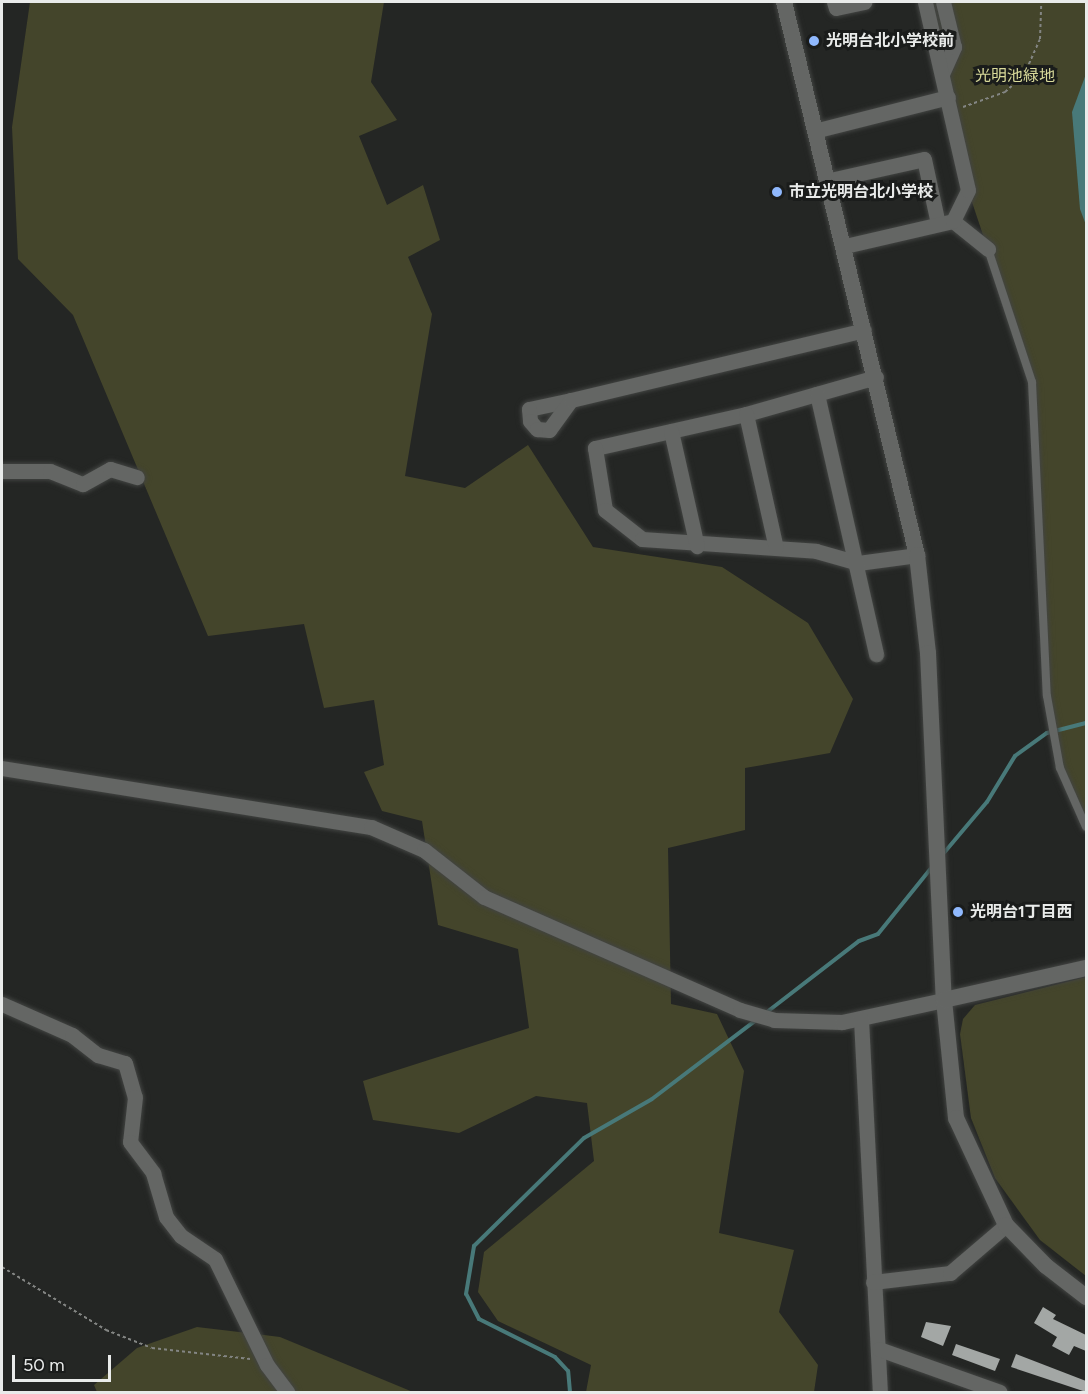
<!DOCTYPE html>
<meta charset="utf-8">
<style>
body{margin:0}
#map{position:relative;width:1088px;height:1394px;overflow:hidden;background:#242624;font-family:Figtree,"Noto Sans JP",sans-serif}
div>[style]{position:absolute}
.green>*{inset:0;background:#44452b}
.water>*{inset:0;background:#487979}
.stream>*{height:4px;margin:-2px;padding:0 2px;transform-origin:2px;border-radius:2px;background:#487979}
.building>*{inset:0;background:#a3a7a5}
.path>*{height:2px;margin-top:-1px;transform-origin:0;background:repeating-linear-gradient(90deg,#838583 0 3px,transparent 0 6px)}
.roads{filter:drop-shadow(0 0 2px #424442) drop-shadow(0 0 2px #424442)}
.service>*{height:8px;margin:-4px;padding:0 4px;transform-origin:4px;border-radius:4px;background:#646664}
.minor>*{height:15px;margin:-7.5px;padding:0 7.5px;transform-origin:7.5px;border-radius:7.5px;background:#646664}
.tertiary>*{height:16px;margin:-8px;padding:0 8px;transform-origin:8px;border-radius:8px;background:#646664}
.dots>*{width:16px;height:16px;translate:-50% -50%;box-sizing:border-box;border:3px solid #1a1c1b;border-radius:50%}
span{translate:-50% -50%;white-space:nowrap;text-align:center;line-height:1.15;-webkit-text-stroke:6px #1a1c1b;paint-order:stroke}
.poi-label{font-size:16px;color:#e9ebea;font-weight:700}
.left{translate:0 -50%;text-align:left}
.park-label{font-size:16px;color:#d9da9a}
.frame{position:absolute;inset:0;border:3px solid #e9ebea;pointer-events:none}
.scale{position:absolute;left:12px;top:1355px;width:99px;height:27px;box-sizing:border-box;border:3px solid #e9ebea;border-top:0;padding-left:8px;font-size:18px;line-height:21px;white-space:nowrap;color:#e9ebea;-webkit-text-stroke:4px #1a1c1b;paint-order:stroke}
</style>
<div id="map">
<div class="green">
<div style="clip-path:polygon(30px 2px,384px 2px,371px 82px,397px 120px,359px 136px,387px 205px,423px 185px,440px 240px,408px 257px,432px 314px,405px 476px,465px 488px,528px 445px,593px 547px,722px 567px,808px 623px,853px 699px,830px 753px,745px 768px,745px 830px,668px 848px,671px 1004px,717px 1014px,744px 1071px,719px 1233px,794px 1250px,779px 1312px,818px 1365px,814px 1392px,586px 1392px,591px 1365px,498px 1321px,478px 1292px,484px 1252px,594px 1161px,587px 1103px,536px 1096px,459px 1133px,373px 1120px,363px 1081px,529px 1028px,518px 949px,438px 925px,422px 821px,382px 811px,364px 772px,384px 765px,374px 700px,324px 708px,304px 624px,208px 636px,73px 315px,18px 259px,12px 127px)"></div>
<div style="clip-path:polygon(925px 2px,1086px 2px,1086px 827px,1060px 768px,1047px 696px,1032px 382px,968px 190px)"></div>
<div style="clip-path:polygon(1086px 977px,1086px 1276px,1040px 1240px,995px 1178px,971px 1118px,960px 1034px,963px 1019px,975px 1005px)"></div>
<div style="clip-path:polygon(197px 1327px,280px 1337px,413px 1392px,97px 1392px,94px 1385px,137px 1348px)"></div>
</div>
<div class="water">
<div style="clip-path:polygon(1086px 74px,1086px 225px,1080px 209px,1072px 112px)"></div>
</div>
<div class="stream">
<div style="left:943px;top:854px;width:68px;rotate:-49.8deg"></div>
<div style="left:987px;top:802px;width:54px;rotate:-58.7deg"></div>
<div style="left:1015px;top:756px;width:39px;rotate:-36deg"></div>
<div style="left:1047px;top:733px;width:40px;rotate:-14.4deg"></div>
<div style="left:767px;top:1012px;width:116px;rotate:-37.7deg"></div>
<div style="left:859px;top:941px;width:20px;rotate:-20deg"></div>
<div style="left:878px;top:934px;width:86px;rotate:-51.1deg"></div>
<div style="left:570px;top:1392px;width:21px;rotate:-95deg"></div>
<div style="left:568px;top:1371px;width:19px;rotate:-133deg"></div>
<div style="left:555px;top:1357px;width:85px;rotate:-153.4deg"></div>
<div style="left:479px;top:1319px;width:28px;rotate:-117deg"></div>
<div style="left:466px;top:1294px;width:49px;rotate:-80.5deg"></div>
<div style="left:474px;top:1246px;width:154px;rotate:-44.5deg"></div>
<div style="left:584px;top:1138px;width:78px;rotate:-29.8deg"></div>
<div style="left:652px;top:1099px;width:131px;rotate:-37.2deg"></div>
</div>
<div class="building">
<div style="clip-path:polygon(1043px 1307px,1056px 1315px,1053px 1319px,1086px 1335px,1086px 1351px,1074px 1346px,1069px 1355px,1052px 1346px,1057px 1337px,1034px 1323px)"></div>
<div style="clip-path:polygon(926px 1322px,951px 1326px,943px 1346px,921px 1337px)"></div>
<div style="clip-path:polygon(956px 1344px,1000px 1359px,995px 1371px,952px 1355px)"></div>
<div style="clip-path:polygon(1016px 1354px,1086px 1381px,1086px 1392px,1011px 1367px)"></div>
</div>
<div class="path">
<div style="left:963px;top:107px;width:45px;rotate:-19.7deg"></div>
<div style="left:1005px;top:92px;width:25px;rotate:-42deg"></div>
<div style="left:1024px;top:75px;width:39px;rotate:-66deg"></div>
<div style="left:1040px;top:39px;width:37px;rotate:-88deg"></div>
<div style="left:2px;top:1267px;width:122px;rotate:31.2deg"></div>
<div style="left:106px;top:1330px;width:49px;rotate:21.4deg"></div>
<div style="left:152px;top:1348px;width:99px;rotate:6.4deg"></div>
</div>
<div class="roads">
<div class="service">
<div style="left:988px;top:249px;width:140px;rotate:71.7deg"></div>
<div style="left:1032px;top:382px;width:314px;rotate:87.3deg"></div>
<div style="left:1047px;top:696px;width:73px;rotate:79.8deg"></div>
<div style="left:1060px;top:768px;width:64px;rotate:66.2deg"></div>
</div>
<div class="minor">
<div style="left:834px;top:2px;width:6px;rotate:72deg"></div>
<div style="left:836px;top:8px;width:29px;rotate:-12deg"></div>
<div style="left:942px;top:74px;width:30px;rotate:-66deg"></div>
<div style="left:954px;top:47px;width:46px;rotate:-103.7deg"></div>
<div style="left:818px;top:130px;width:134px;rotate:-14.2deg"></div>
<div style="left:830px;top:180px;width:96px;rotate:-12.6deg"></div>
<div style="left:924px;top:159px;width:66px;rotate:77.8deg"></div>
<div style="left:953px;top:221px;width:45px;rotate:38.7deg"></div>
<div style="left:845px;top:246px;width:111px;rotate:-13deg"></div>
<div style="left:953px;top:221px;width:34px;rotate:-64deg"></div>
<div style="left:968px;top:190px;width:193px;rotate:-102.9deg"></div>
<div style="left:876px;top:377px;width:135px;rotate:164.1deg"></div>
<div style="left:746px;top:414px;width:155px;rotate:167.3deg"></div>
<div style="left:595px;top:448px;width:63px;rotate:80.8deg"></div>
<div style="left:605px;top:510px;width:47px;rotate:38.1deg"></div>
<div style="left:642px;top:539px;width:174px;rotate:3.9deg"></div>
<div style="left:816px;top:551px;width:44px;rotate:15.9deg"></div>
<div style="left:858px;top:563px;width:60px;rotate:-7.7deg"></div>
<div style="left:817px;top:394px;width:267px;rotate:77.2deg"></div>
<div style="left:571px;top:400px;width:43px;rotate:167.9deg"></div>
<div style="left:529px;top:409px;width:12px;rotate:85deg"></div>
<div style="left:530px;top:421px;width:11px;rotate:49deg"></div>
<div style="left:537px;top:429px;width:12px;rotate:5deg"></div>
<div style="left:549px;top:430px;width:37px;rotate:-54deg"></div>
<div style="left:571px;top:400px;width:301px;rotate:-13.4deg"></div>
<div style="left:746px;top:414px;width:137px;rotate:77.4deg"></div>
<div style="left:671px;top:431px;width:118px;rotate:77.3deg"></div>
<div style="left:2px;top:471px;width:48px"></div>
<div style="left:50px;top:471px;width:35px;rotate:22deg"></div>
<div style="left:83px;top:484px;width:31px;rotate:-29deg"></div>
<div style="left:110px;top:469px;width:28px;rotate:17deg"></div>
<div style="left:2px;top:768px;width:374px;rotate:9.1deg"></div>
<div style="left:371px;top:827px;width:58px;rotate:23.5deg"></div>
<div style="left:424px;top:850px;width:76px;rotate:38.1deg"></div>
<div style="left:484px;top:897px;width:280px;rotate:23.8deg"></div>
<div style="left:740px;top:1010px;width:35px;rotate:16deg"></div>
<div style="left:774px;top:1020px;width:68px;rotate:1.7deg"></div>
<div style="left:842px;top:1022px;width:104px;rotate:-12.2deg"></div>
<div style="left:2px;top:1004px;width:77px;rotate:23.9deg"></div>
<div style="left:72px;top:1035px;width:33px;rotate:38deg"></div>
<div style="left:98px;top:1055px;width:28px;rotate:17deg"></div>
<div style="left:125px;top:1063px;width:35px;rotate:74deg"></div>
<div style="left:135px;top:1097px;width:45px;rotate:96.3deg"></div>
<div style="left:130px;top:1142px;width:39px;rotate:53deg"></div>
<div style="left:153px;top:1173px;width:46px;rotate:73.5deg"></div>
<div style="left:166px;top:1217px;width:24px;rotate:52deg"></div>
<div style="left:181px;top:1236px;width:41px;rotate:34.1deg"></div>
<div style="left:215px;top:1259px;width:118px;rotate:63.9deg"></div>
<div style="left:267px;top:1365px;width:34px;rotate:53deg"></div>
<div style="left:861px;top:1019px;width:373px;rotate:87.1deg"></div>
<div style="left:873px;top:1282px;width:78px;rotate:-6.7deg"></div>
<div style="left:950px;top:1273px;width:74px;rotate:-40.6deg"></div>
<div style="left:879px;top:1349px;width:128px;rotate:19.6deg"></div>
</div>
<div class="tertiary">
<div style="left:784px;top:2px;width:569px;rotate:76.48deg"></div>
<div style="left:917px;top:555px;width:99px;rotate:83.6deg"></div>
<div style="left:928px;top:653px;width:347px;rotate:87.4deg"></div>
<div style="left:944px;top:1000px;width:119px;rotate:84.2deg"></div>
<div style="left:956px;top:1118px;width:118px;rotate:65deg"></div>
<div style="left:1006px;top:1225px;width:57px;rotate:45.7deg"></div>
<div style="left:1046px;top:1266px;width:51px;rotate:37.8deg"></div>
<div style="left:944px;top:1000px;width:146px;rotate:-12.7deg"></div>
</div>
</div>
<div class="dots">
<div style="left:814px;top:41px;background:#8fb8fd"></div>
<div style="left:777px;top:192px;background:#8fb8fd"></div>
<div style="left:958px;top:912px;background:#8fb8fd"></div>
</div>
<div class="poi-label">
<span class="left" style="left:826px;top:41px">光明台北小学校前</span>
<span class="left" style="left:789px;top:192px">市立光明台北小学校</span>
<span class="left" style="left:970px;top:912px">光明台1丁目西</span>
</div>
<div class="park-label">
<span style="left:1015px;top:76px">光明池緑地</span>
</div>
<div class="frame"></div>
<div class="scale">50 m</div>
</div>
